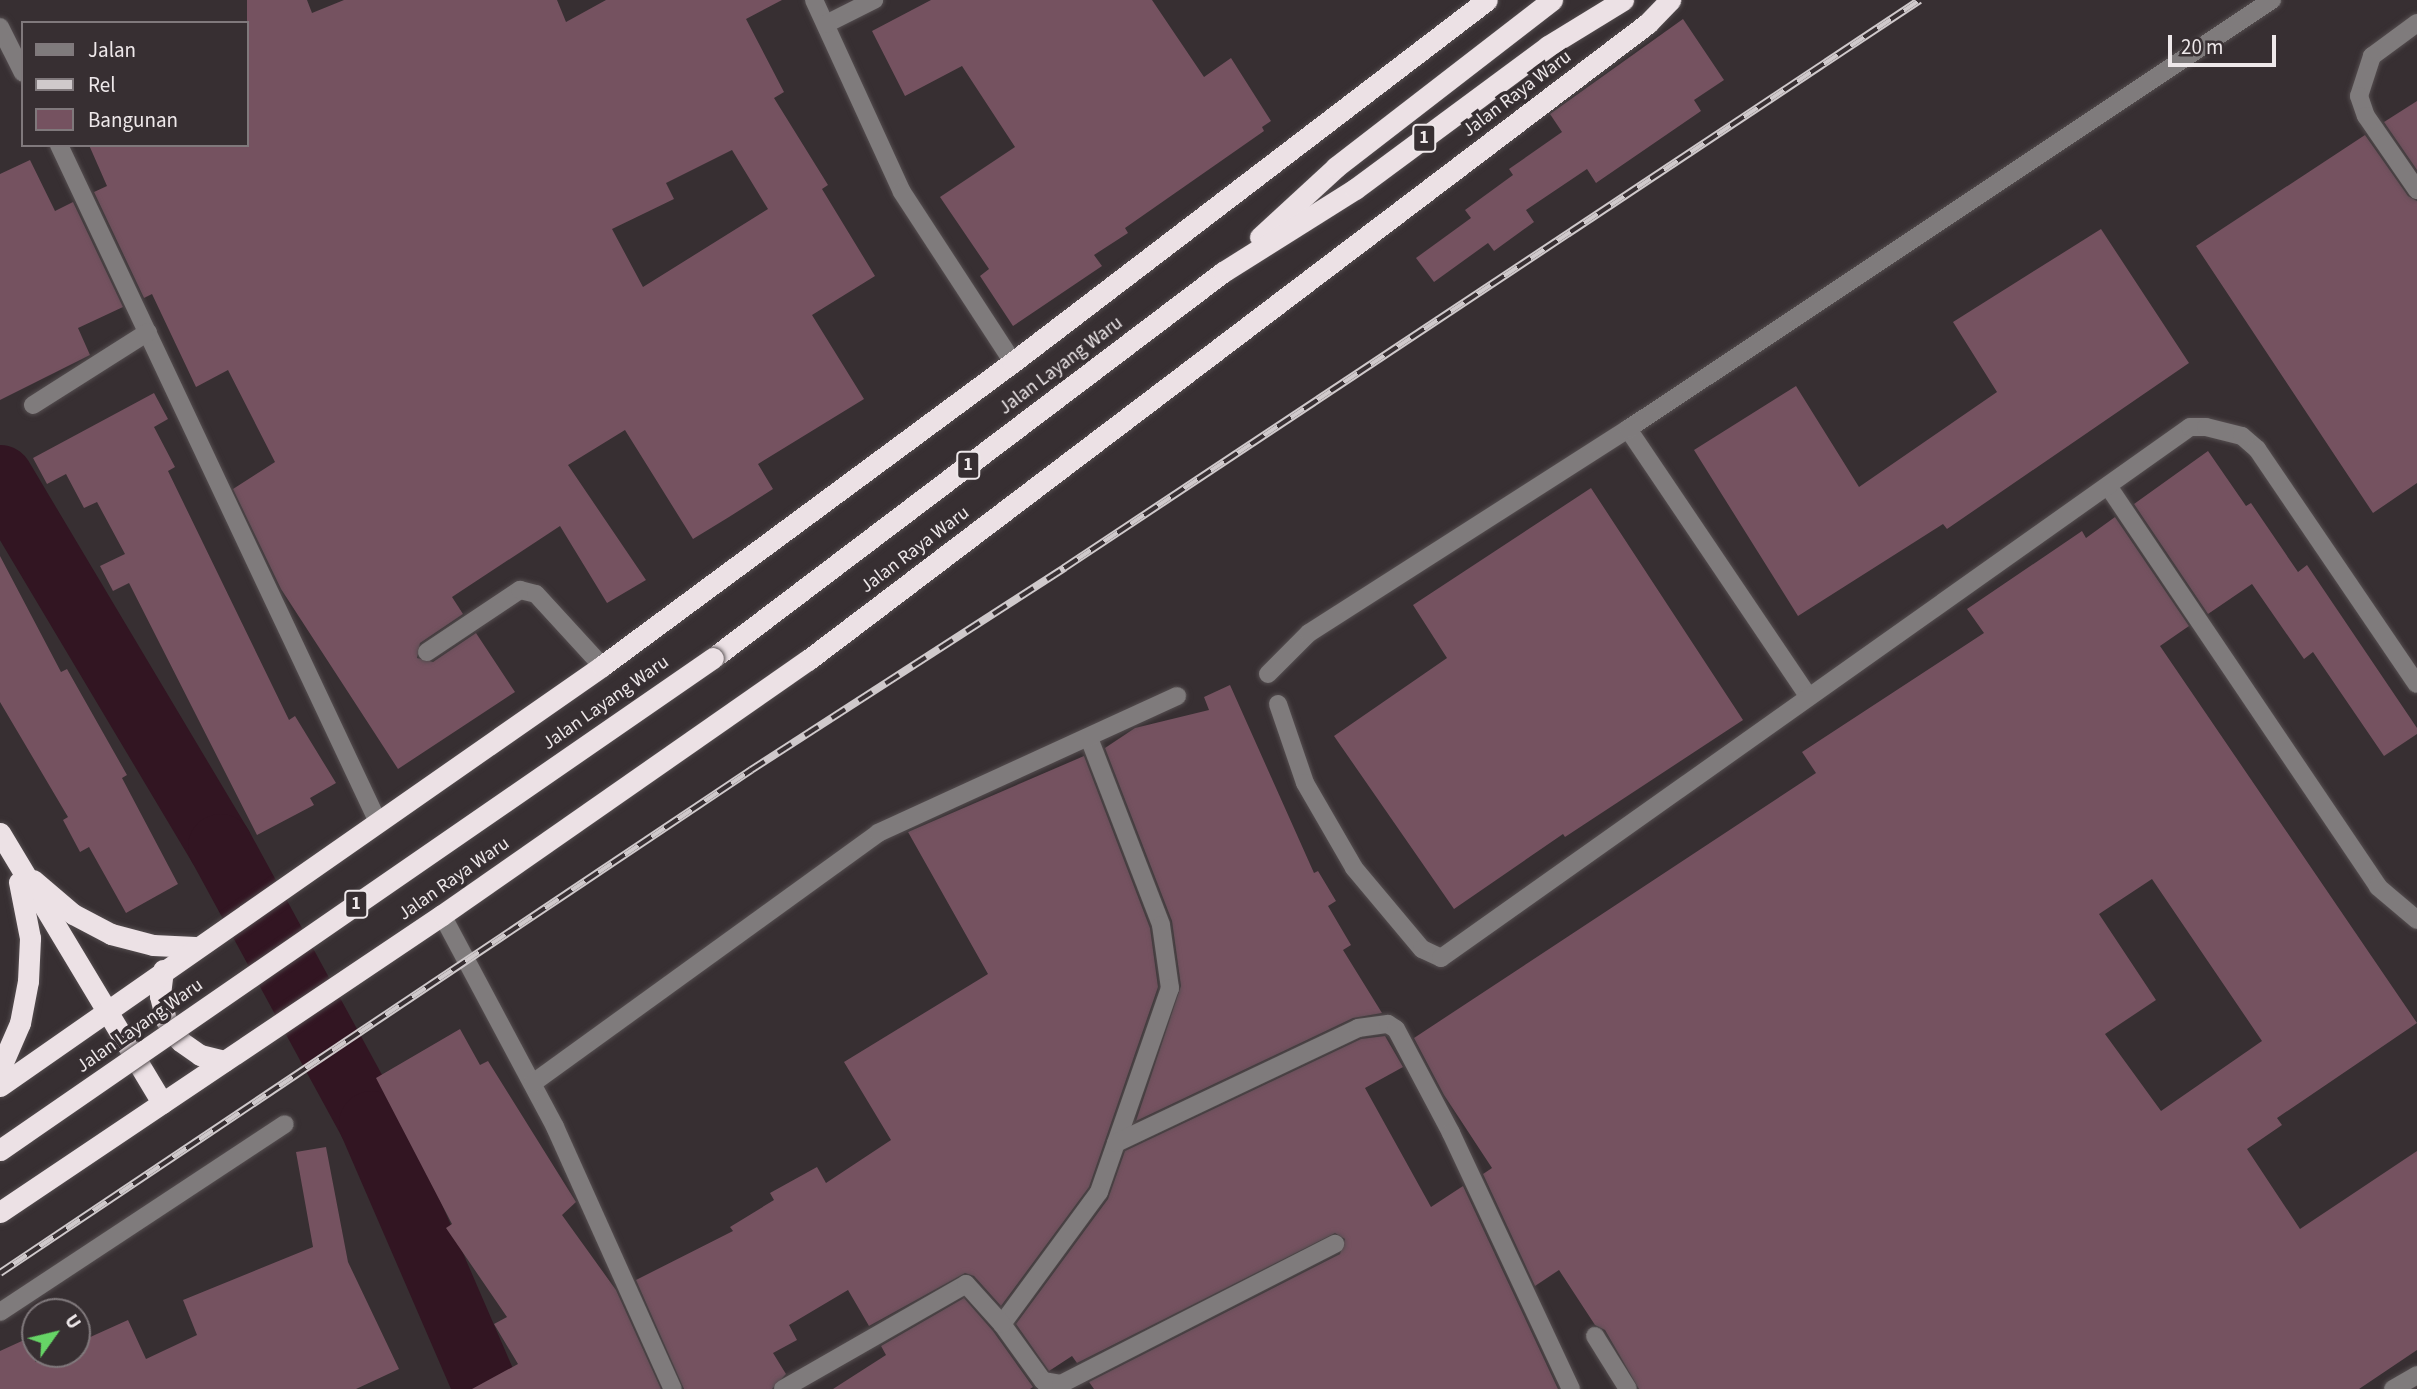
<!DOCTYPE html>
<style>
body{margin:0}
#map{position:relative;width:2417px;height:1389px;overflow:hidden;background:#372f32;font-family:"Source Sans 3",sans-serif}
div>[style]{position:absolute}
.river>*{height:65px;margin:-32.5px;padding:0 32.5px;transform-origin:32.5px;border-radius:32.5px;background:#321522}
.building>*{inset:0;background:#755260}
.roads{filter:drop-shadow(0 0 2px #544d4f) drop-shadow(0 0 2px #544d4f)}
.minor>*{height:18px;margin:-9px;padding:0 9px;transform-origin:9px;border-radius:9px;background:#7f7b7c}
.highway>*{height:21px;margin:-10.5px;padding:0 10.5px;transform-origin:10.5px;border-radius:10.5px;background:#ece1e5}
.rail>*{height:8px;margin-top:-4px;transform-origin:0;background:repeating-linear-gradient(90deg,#372f32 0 16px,#cfc9cb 0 32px);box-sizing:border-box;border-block:2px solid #cfc9cb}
.bridges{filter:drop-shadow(0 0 2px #544d4f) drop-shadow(0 0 2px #544d4f)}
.highway-bridge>*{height:21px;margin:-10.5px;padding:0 10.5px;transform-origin:10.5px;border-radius:10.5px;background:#ece1e5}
span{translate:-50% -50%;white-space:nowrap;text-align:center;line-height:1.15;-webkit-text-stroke:7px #372f32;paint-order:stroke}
.shield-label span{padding:2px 5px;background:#372f32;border:2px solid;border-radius:5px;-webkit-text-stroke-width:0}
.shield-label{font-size:18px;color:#eee8ea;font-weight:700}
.street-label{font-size:19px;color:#eee8ea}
.legend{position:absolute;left:21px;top:21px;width:228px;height:126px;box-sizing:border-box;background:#372f32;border:2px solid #80797c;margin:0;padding:9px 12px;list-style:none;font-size:21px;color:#eee8ea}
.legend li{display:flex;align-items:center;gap:14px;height:35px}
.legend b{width:35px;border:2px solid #80797c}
.north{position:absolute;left:21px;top:1298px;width:70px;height:70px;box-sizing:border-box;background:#372f32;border:2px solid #80797c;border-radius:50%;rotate:56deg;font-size:19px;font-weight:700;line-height:28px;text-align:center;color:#eee8ea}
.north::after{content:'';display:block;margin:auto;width:24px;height:32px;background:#66d466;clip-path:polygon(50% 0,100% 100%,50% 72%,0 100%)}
.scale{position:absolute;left:2168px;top:35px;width:108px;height:32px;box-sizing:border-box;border:4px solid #eee8ea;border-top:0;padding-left:9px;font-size:21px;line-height:24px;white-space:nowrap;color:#eee8ea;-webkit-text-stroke:5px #372f32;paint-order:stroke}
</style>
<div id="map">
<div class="river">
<div style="left:0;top:477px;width:430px;rotate:59.2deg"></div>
<div style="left:220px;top:846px;width:315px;rotate:61.4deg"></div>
<div style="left:371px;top:1123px;width:290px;rotate:66.6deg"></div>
</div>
<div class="building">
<div style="clip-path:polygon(evenodd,247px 0,307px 0,312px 13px,344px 0,557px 0,566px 22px,606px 0,782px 0,746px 19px,784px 92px,774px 98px,828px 185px,822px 189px,875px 276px,812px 315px,864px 399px,758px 464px,773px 489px,729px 517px,693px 539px,625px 430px,568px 465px,646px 580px,607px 603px,560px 526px,452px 597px,463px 614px,420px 643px,417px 658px,433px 662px,476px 633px,515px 692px,398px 769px,281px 589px,233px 489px,275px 462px,228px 370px,196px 387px,152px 294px,144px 298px,94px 192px,107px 186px,89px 145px,247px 145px,247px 0,732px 150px,768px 209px,643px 287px,612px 229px,674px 199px,666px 183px,732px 150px)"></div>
<div style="clip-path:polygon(931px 0,1152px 0,1204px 77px,1231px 58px,1271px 121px,1262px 127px,1264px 131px,1125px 228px,1128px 233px,1094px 255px,1102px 266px,1013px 326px,980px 276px,989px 269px,940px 197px,1015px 147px,962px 66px,905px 96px,872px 31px)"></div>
<div style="clip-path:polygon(1683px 19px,1724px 80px,1694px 100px,1701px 111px,1596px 183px,1587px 169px,1526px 210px,1534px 222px,1494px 251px,1488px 243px,1434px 282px,1416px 258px,1471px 218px,1465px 210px,1513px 175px,1509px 169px,1562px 132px,1550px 114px)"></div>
<div style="clip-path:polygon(2417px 101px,2417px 170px,2384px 122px)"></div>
<div style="clip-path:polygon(2365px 135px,2408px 196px,2417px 201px,2417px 483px,2373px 513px,2196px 246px)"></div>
<div style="clip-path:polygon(30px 160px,55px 211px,73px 202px,123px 307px,78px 328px,90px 355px,0 400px,0 174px)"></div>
<div style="clip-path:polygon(2101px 229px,2189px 363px,1947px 529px,1943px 524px,1798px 616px,1694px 450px,1796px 386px,1859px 487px,1997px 392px,1953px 322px)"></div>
<div style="clip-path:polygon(154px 393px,168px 419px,154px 427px,175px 467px,168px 471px,289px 720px,295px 716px,336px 783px,310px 798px,314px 805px,257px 835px,129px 583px,113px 591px,100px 566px,125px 554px,97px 502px,84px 508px,66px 474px,47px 484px,33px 458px)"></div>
<div style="clip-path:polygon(2208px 451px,2246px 506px,2251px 503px,2298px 572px,2307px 565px,2417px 728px,2417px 734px,2384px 756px,2313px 652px,2304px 659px,2252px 584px,2208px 614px,2134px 504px)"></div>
<div style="clip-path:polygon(1591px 488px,1743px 720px,1565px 837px,1563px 834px,1454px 909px,1334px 736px,1447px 658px,1413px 605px)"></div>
<div style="clip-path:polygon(evenodd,2115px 517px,2189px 626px,2160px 646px,2417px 1023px,2277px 1118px,2282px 1125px,2247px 1149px,2300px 1229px,2417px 1151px,2417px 1350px,2359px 1389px,1639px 1389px,1605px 1330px,1595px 1325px,1559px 1270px,1535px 1286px,1483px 1174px,1492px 1168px,1444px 1095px,1414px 1038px,1816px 773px,1802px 752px,1984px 633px,1967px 609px,2082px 531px,2086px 538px,2115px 517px,2152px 879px,2262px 1041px,2161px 1111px,2105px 1034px,2156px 1000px,2099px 914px,2152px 879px)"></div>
<div style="clip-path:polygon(0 556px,61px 672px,67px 669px,127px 775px,122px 778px,178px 884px,126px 913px,89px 847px,80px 852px,63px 820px,68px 817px,0 702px)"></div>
<div style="clip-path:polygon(1230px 685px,1314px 873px,1318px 871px,1336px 901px,1328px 906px,1351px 945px,1343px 950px,1382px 1013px,1353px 1018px,1136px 1121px,1181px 986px,1172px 921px,1105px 748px,1135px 728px,1209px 710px,1204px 697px)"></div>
<div style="clip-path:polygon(1084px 756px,1150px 928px,1158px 987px,1089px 1187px,1001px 1306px,974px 1276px,965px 1273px,869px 1326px,848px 1290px,789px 1325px,797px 1340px,773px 1353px,786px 1374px,772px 1389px,684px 1389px,636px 1280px,733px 1231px,730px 1227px,774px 1200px,770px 1193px,817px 1167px,826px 1183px,891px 1140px,844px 1062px,988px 974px,908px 832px)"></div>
<div style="clip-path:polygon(460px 1029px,480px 1065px,488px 1061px,576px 1202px,562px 1215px,616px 1290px,661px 1389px,472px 1389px,518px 1364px,494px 1324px,507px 1317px,446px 1228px,452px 1224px,376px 1078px)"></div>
<div style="clip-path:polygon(1385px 1036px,1403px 1067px,1365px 1088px,1431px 1207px,1463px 1186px,1558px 1389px,1094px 1389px,1089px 1382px,1340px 1254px,1345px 1239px,1335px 1233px,1077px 1363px,1072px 1356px,1049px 1371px,1016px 1324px,1108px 1199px,1125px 1151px,1361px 1039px)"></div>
<div style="clip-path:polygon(326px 1147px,348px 1262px,399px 1369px,356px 1389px,0 1389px,0 1351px,35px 1335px,35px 1362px,53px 1354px,77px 1354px,77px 1343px,128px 1320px,146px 1359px,197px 1335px,183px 1300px,313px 1247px,296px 1152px)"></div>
<div style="clip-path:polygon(964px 1298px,993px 1331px,1033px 1387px,1030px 1389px,833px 1389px,886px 1355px,881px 1346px)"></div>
</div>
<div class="roads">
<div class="minor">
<div style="left:814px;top:0;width:211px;rotate:65.4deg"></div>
<div style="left:902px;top:192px;width:203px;rotate:56.9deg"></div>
<div style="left:2417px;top:23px;width:56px;rotate:143.7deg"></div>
<div style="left:2372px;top:56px;width:42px;rotate:108deg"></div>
<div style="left:2359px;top:96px;width:21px;rotate:71deg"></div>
<div style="left:2366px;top:116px;width:90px;rotate:55.4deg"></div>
<div style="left:826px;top:24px;width:54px;rotate:-26.6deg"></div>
<div style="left:0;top:27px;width:51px;rotate:63.4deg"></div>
<div style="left:59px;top:145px;width:746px;rotate:64.77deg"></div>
<div style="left:33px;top:405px;width:136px;rotate:-32.4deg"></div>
<div style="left:1628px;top:429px;width:323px;rotate:56deg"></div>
<div style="left:2108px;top:486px;width:483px;rotate:56deg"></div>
<div style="left:2378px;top:887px;width:51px;rotate:40.2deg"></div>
<div style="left:427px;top:652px;width:112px;rotate:-33.7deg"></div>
<div style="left:520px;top:590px;width:16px;rotate:14deg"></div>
<div style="left:536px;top:594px;width:98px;rotate:47.5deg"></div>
<div style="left:1268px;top:674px;width:58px;rotate:-45deg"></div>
<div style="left:1309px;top:633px;width:379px;rotate:-32.6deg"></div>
<div style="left:1628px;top:429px;width:774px;rotate:-33.67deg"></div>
<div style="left:1278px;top:704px;width:83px;rotate:71.1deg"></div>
<div style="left:1305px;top:783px;width:98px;rotate:60deg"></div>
<div style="left:1354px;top:868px;width:106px;rotate:50deg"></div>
<div style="left:1422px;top:949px;width:21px;rotate:25deg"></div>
<div style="left:1441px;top:958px;width:918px;rotate:-35.33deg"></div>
<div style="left:2190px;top:427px;width:16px"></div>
<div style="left:2206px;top:427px;width:37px;rotate:14deg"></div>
<div style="left:2242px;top:436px;width:20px;rotate:41deg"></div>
<div style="left:2257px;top:449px;width:284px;rotate:55.8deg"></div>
<div style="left:1089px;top:738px;width:200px;rotate:68.9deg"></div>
<div style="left:1161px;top:925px;width:64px;rotate:81.9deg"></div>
<div style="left:1170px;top:988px;width:216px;rotate:109.2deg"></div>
<div style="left:1099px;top:1192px;width:164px;rotate:126.3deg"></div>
<div style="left:1002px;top:1324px;width:70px;rotate:54.3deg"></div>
<div style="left:1043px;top:1381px;width:18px;rotate:9deg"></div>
<div style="left:1061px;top:1384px;width:308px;rotate:-27.1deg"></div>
<div style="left:442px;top:915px;width:240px;rotate:61.9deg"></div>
<div style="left:555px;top:1127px;width:287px;rotate:65.8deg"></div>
<div style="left:533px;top:1083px;width:426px;rotate:-35.9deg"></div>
<div style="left:878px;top:833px;width:329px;rotate:-24.6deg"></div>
<div style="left:1116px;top:1143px;width:268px;rotate:-25.4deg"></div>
<div style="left:1358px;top:1028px;width:30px;rotate:-8deg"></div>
<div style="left:1388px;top:1024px;width:9px;rotate:32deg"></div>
<div style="left:1396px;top:1029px;width:118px;rotate:62.1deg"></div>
<div style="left:1451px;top:1133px;width:283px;rotate:64.9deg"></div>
<div style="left:0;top:1312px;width:341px;rotate:-33.4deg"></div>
<div style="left:1595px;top:1336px;width:62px;rotate:58.1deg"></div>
<div style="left:783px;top:1389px;width:211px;rotate:-29.8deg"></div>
<div style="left:966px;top:1284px;width:54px;rotate:48deg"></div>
<div style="left:2393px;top:1389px;width:28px;rotate:-30deg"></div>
</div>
<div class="highway">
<div style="left:1260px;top:237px;width:103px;rotate:-42.6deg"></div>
<div style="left:1336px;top:167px;width:273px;rotate:-37.7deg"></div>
<div style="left:713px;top:658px;width:640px;rotate:-37.12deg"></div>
<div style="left:1223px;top:272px;width:156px;rotate:-32.2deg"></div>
<div style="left:1355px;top:189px;width:240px;rotate:-36.5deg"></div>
<div style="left:1548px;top:46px;width:88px;rotate:-31.5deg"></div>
<div style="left:0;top:833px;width:315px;rotate:59deg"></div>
<div style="left:33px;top:880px;width:52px;rotate:40.4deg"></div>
<div style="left:73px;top:914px;width:43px;rotate:27.8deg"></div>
<div style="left:111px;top:934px;width:43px;rotate:14.7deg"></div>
<div style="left:153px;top:945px;width:42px;rotate:2.7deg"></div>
<div style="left:163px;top:970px;width:26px;rotate:97deg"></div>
<div style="left:160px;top:996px;width:25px;rotate:76deg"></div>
<div style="left:166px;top:1020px;width:25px;rotate:56deg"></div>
<div style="left:180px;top:1041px;width:24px;rotate:35deg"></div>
<div style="left:200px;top:1055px;width:25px;rotate:14deg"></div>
<div style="left:0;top:1069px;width:50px;rotate:-66.5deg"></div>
<div style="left:20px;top:1023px;width:43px;rotate:-79.2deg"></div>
<div style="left:28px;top:981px;width:43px;rotate:-87.3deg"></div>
<div style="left:30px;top:938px;width:57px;rotate:-101.1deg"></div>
<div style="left:0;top:1086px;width:734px;rotate:-34.9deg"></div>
<div style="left:602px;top:666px;width:511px;rotate:-36.49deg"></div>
<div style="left:1013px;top:362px;width:596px;rotate:-37.37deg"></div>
<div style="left:0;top:1212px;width:533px;rotate:-33.9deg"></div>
<div style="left:442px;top:915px;width:446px;rotate:-34.9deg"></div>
<div style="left:808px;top:660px;width:1054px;rotate:-37.17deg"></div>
<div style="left:1648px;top:23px;width:32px;rotate:-46deg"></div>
</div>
</div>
<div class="rail">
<div style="left:0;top:1273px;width:904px;rotate:-33.81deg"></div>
<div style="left:751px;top:770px;width:373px;rotate:-32.8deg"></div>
<div style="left:1064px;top:568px;width:1027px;rotate:-33.57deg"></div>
</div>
<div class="bridges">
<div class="highway-bridge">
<div style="left:0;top:1150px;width:866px;rotate:-34.61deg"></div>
</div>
</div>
<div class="shield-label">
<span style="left:1424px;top:138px">1</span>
<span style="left:968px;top:465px">1</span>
<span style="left:356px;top:904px">1</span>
</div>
<div class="street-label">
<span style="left:1517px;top:94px;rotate:-37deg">Jalan Raya Waru</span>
<span style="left:1061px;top:366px;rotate:-37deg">Jalan Layang Waru</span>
<span style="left:915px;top:550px;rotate:-37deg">Jalan Raya Waru</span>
<span style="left:606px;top:703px;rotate:-35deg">Jalan Layang Waru</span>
<span style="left:454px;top:879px;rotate:-35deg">Jalan Raya Waru</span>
<span style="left:140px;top:1026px;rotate:-35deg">Jalan Layang Waru</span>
</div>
<ul class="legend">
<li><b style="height:9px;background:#7f7b7c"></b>Jalan</li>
<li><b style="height:9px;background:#cfc9cb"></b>Rel</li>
<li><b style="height:19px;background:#755260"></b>Bangunan</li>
</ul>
<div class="north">U</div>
<div class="scale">20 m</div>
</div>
